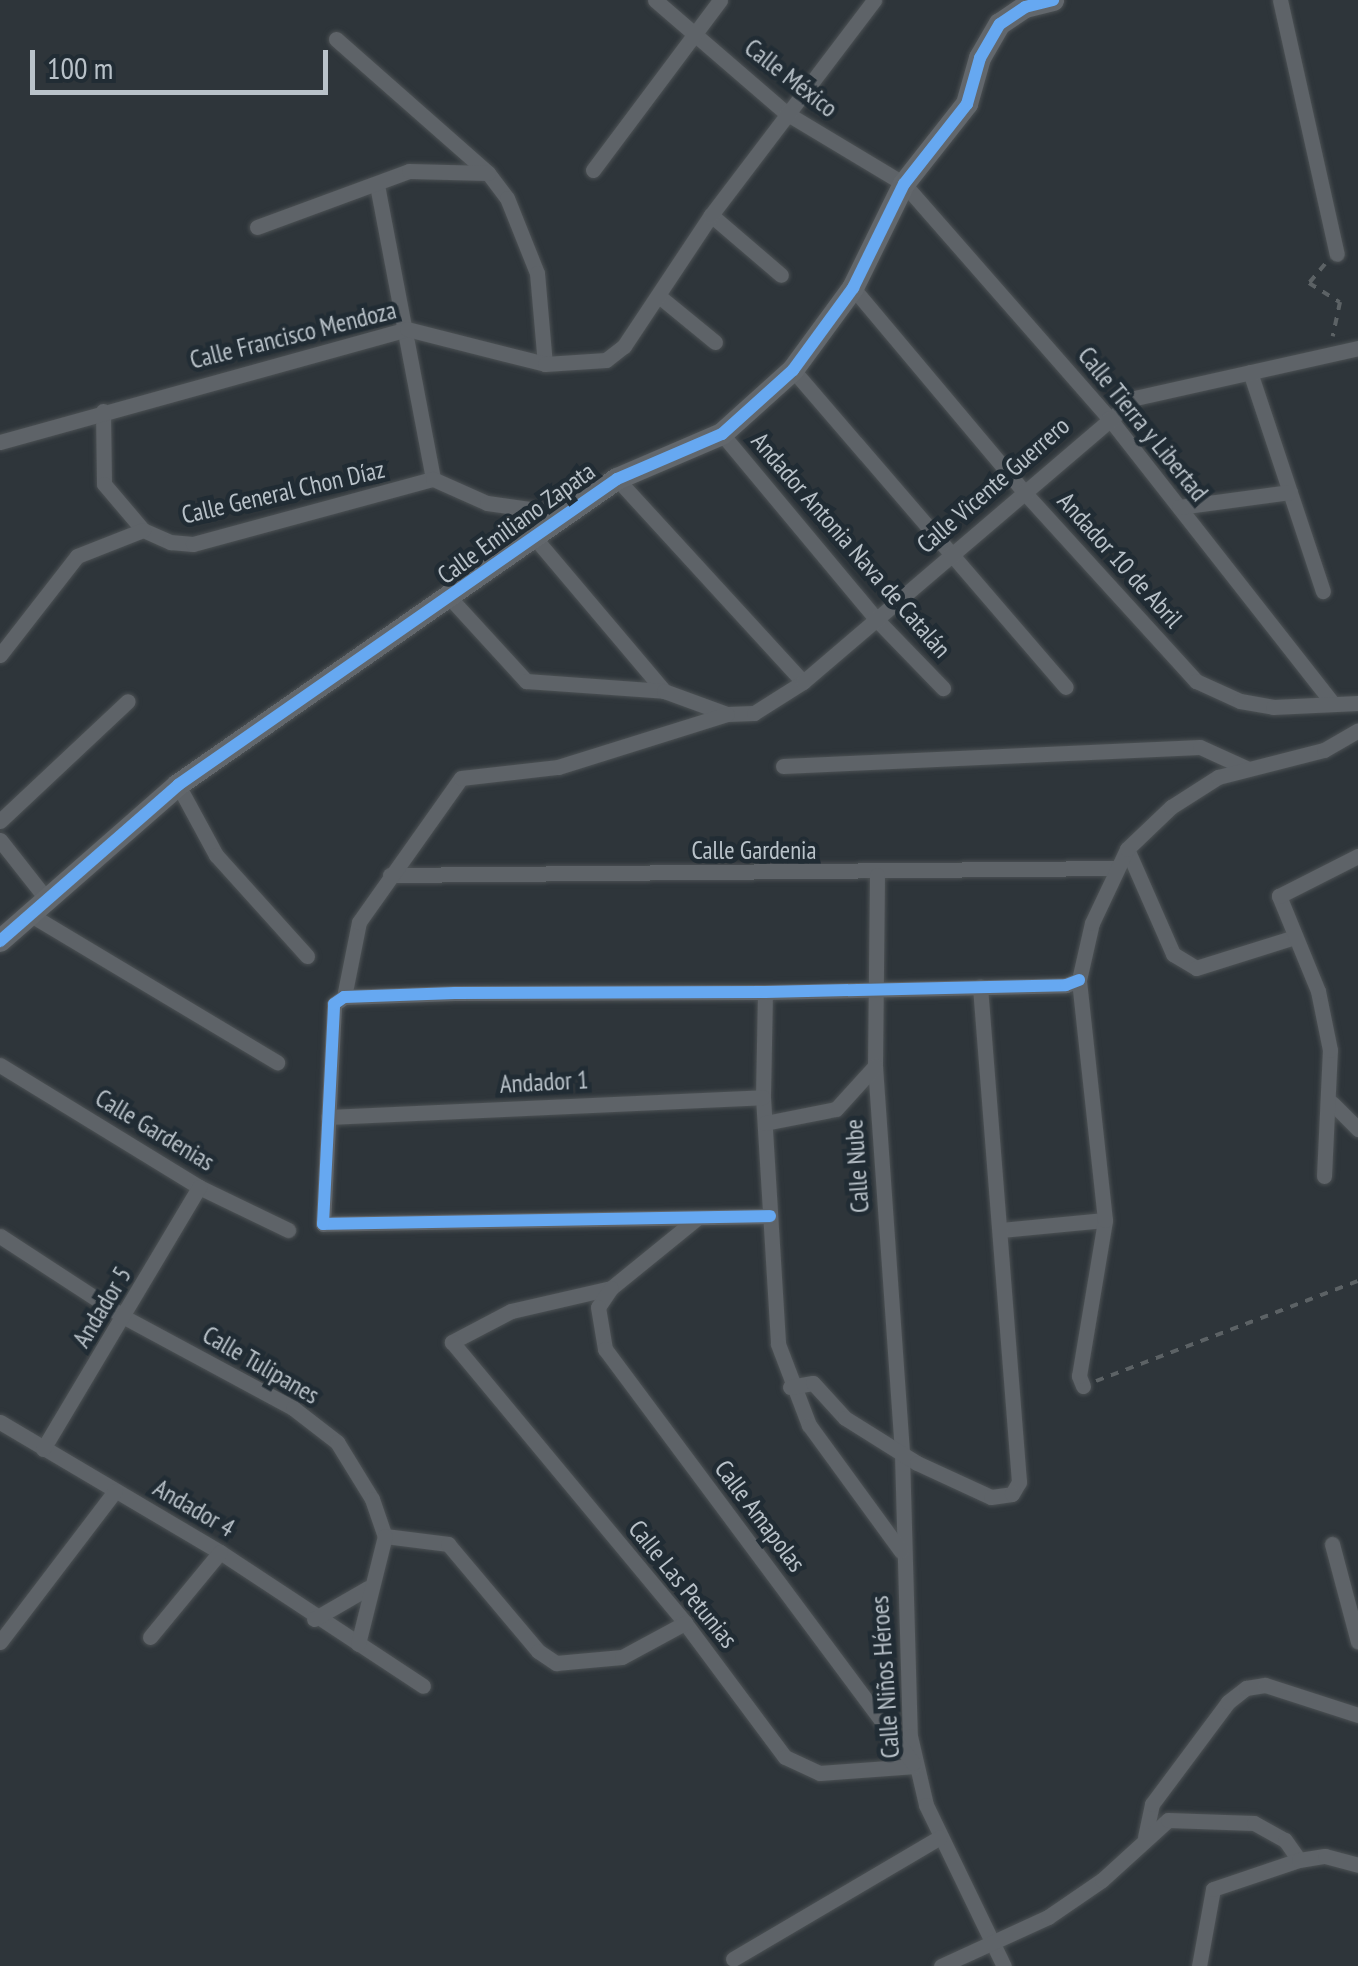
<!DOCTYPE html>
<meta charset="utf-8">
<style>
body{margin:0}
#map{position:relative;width:1358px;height:1966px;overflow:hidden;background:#2e353a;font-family:"PT Sans Narrow",sans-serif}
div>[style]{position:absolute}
.path>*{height:4px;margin-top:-2px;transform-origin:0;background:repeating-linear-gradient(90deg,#5c6265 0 8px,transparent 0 16px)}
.roads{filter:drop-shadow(0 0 2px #4c5154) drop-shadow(0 0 2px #4c5154)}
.street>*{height:15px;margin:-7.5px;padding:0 7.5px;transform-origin:7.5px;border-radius:7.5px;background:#5e6368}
.secondary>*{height:22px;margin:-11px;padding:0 11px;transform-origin:11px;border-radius:11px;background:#62676c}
.cycleway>*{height:12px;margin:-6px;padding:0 6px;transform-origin:6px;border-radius:6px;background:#66a8f1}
span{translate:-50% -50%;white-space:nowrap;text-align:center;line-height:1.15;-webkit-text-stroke:9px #212c34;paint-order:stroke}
.street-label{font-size:25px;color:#b9c2c9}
.scale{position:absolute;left:30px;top:50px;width:298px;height:45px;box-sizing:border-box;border:5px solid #b9c2c9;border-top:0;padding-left:12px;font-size:30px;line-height:35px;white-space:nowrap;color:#b9c2c9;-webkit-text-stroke:8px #212c34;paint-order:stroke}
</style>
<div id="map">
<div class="path">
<div style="left:1325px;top:264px;width:25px;rotate:130deg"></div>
<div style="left:1309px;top:283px;width:36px;rotate:32deg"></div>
<div style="left:1340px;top:302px;width:35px;rotate:102deg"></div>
<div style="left:1096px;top:1381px;width:280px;rotate:-20.9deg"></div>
</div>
<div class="roads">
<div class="street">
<div style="left:655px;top:0;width:173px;rotate:40.8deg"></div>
<div style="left:786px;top:113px;width:138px;rotate:31deg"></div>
<div style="left:904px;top:184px;width:311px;rotate:48.8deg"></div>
<div style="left:1109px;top:418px;width:363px;rotate:51.9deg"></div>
<div style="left:1280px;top:0;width:260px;rotate:77.4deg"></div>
<div style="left:336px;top:39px;width:203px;rotate:41.4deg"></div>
<div style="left:488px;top:173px;width:31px;rotate:53deg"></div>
<div style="left:507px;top:198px;width:81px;rotate:68.2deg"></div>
<div style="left:537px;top:273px;width:91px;rotate:85deg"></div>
<div style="left:593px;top:170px;width:212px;rotate:-53.2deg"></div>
<div style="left:377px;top:185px;width:299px;rotate:79.2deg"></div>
<div style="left:711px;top:215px;width:92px;rotate:40.6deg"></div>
<div style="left:257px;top:227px;width:162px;rotate:-20.2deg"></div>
<div style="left:409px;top:171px;width:79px;rotate:1.5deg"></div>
<div style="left:853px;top:288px;width:266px;rotate:50deg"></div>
<div style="left:1024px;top:492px;width:256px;rotate:47.7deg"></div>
<div style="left:1196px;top:681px;width:48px;rotate:24.4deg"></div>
<div style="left:1240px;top:701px;width:34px;rotate:10deg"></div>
<div style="left:1273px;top:707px;width:85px;rotate:-2.7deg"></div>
<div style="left:660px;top:297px;width:71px;rotate:39.3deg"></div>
<div style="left:793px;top:370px;width:418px;rotate:49.3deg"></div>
<div style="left:1250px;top:372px;width:231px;rotate:71.6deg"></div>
<div style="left:103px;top:411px;width:73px;rotate:89.2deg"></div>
<div style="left:104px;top:484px;width:60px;rotate:49.7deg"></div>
<div style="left:143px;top:530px;width:30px;rotate:24deg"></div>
<div style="left:170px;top:542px;width:23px;rotate:5deg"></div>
<div style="left:193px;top:544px;width:249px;rotate:-15.2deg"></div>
<div style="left:433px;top:479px;width:59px;rotate:24deg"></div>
<div style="left:487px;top:503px;width:79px;rotate:8deg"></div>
<div style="left:722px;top:434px;width:242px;rotate:50.2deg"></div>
<div style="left:877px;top:620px;width:95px;rotate:45.9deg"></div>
<div style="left:0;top:442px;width:422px;rotate:-15.5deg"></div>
<div style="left:407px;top:329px;width:142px;rotate:14.2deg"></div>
<div style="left:545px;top:364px;width:61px;rotate:-3.8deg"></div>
<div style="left:606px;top:360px;width:23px;rotate:-38deg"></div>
<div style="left:624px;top:346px;width:157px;rotate:-56.4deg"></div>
<div style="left:711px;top:215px;width:270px;rotate:-52.8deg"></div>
<div style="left:617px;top:479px;width:275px;rotate:47.5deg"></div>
<div style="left:1179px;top:507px;width:112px;rotate:-7.7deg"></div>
<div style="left:534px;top:537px;width:202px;rotate:49.8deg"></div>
<div style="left:450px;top:598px;width:113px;rotate:47.5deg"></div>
<div style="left:526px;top:681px;width:138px;rotate:4.1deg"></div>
<div style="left:664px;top:691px;width:67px;rotate:20.1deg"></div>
<div style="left:727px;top:714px;width:27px;rotate:-2deg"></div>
<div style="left:754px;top:713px;width:58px;rotate:-32.3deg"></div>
<div style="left:803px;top:682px;width:437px;rotate:-40.5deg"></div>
<div style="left:1135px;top:398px;width:229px;rotate:-12.6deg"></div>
<div style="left:0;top:655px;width:125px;rotate:-52.1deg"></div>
<div style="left:77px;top:556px;width:71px;rotate:-21.5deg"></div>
<div style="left:783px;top:766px;width:417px;rotate:-2.6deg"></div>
<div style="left:1200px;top:747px;width:51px;rotate:24.5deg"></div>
<div style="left:178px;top:785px;width:80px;rotate:61.5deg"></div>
<div style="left:216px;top:855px;width:136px;rotate:48deg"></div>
<div style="left:0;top:821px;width:175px;rotate:-43.2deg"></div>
<div style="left:0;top:840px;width:78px;rotate:51.8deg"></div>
<div style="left:1127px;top:849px;width:115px;rotate:66.3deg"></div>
<div style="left:1173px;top:954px;width:27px;rotate:31deg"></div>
<div style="left:1196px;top:968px;width:104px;rotate:-17.4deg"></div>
<div style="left:390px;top:875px;width:727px;rotate:-0.55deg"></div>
<div style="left:877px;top:875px;width:191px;rotate:90.6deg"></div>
<div style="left:875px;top:1066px;width:389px;rotate:86deg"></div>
<div style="left:902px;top:1454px;width:282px;rotate:88.4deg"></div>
<div style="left:910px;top:1736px;width:71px;rotate:76.9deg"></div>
<div style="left:926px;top:1805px;width:179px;rotate:64.2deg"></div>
<div style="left:31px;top:915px;width:287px;rotate:30.9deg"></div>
<div style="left:765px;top:992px;width:105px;rotate:91.1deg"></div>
<div style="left:763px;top:1097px;width:247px;rotate:86.5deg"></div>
<div style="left:778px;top:1344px;width:87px;rotate:69.1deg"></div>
<div style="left:809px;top:1425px;width:156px;rotate:53.9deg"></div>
<div style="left:344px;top:997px;width:76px;rotate:-78.7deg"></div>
<div style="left:359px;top:922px;width:176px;rotate:-54.7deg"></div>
<div style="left:461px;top:778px;width:98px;rotate:-6.5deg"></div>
<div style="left:558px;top:767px;width:177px;rotate:-17.4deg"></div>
<div style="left:0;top:1065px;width:233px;rotate:31.5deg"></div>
<div style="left:199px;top:1187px;width:99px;rotate:25.8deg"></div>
<div style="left:1332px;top:1103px;width:37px;rotate:45deg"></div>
<div style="left:328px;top:1117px;width:435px;rotate:-2.6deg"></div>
<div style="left:765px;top:1123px;width:72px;rotate:-11.2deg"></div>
<div style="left:836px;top:1109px;width:58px;rotate:-47.8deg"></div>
<div style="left:1324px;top:1176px;width:126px;rotate:-87.3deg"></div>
<div style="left:1330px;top:1050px;width:60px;rotate:-101.5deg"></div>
<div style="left:1318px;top:991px;width:103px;rotate:-112.3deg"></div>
<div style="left:1279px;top:896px;width:89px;rotate:-26.9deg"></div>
<div style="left:770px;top:1216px;width:447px;rotate:179deg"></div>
<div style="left:323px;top:1224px;width:220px;rotate:-87.1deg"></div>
<div style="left:334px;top:1004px;width:12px;rotate:-35deg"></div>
<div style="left:344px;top:997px;width:111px;rotate:-2.1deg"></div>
<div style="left:455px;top:993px;width:310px;rotate:-0.2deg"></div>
<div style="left:765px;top:992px;width:301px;rotate:-1.3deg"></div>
<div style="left:1066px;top:985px;width:14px;rotate:-21deg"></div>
<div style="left:696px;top:1219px;width:109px;rotate:140.9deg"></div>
<div style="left:611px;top:1288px;width:103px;rotate:167deg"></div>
<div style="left:511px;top:1311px;width:67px;rotate:152.3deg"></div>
<div style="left:452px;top:1342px;width:365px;rotate:50.3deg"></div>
<div style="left:685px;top:1623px;width:167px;rotate:53.3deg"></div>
<div style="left:785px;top:1757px;width:38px;rotate:25deg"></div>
<div style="left:820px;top:1773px;width:95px;rotate:-4.2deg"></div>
<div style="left:1001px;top:1230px;width:104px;rotate:-5.5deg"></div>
<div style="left:0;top:1236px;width:150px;rotate:33.1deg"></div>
<div style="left:126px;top:1318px;width:190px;rotate:28.3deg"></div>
<div style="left:293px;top:1408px;width:56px;rotate:37.7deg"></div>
<div style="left:337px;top:1442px;width:67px;rotate:58.4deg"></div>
<div style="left:372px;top:1499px;width:39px;rotate:71deg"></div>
<div style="left:385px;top:1536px;width:64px;rotate:7.2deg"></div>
<div style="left:448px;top:1544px;width:140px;rotate:49.9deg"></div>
<div style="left:538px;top:1651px;width:22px;rotate:34deg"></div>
<div style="left:556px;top:1663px;width:66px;rotate:-5.2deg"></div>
<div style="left:622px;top:1657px;width:72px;rotate:-28.4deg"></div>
<div style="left:611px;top:1288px;width:23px;rotate:124deg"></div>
<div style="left:598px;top:1307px;width:43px;rotate:80.5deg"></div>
<div style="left:605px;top:1349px;width:516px;rotate:53.35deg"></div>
<div style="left:1083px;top:1386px;width:11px;rotate:-112deg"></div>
<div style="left:1079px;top:1376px;width:158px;rotate:-80.5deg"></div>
<div style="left:1105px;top:1220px;width:241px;rotate:-96.2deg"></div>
<div style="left:1079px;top:980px;width:58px;rotate:-77.2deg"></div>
<div style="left:1092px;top:923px;width:82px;rotate:-64.7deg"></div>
<div style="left:1127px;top:849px;width:61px;rotate:-43.7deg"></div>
<div style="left:1171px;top:807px;width:56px;rotate:-32.6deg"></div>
<div style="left:1218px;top:777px;width:109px;rotate:-14.3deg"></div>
<div style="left:1324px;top:750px;width:39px;rotate:-30deg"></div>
<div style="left:790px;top:1387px;width:23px;rotate:-10deg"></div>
<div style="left:813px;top:1383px;width:47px;rotate:47.6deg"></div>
<div style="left:845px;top:1418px;width:85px;rotate:32deg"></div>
<div style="left:917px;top:1463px;width:81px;rotate:24.7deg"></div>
<div style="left:991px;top:1497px;width:21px;rotate:-8deg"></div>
<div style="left:1012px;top:1494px;width:14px;rotate:-60deg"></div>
<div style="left:1019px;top:1482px;width:497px;rotate:-94.5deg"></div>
<div style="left:0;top:1422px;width:256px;rotate:30.6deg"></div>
<div style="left:220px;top:1552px;width:243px;rotate:33.4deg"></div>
<div style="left:43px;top:1449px;width:305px;rotate:-59.2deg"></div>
<div style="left:1332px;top:1544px;width:101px;rotate:75.1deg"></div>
<div style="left:314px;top:1619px;width:62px;rotate:-29.9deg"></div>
<div style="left:150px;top:1637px;width:110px;rotate:-50.5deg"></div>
<div style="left:0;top:1642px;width:190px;rotate:-52.7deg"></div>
<div style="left:358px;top:1644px;width:111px;rotate:-76deg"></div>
<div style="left:1145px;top:1837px;width:34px;rotate:-78deg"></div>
<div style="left:1152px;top:1804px;width:127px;rotate:-53.3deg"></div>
<div style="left:1228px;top:1702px;width:23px;rotate:-38deg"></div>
<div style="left:1246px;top:1688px;width:19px;rotate:-9deg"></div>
<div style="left:1265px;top:1685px;width:98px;rotate:17.9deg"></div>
<div style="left:733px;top:1959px;width:240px;rotate:-30.5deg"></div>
<div style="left:941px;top:1966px;width:118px;rotate:-24.6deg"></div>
<div style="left:1048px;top:1917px;width:65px;rotate:-34.4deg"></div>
<div style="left:1102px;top:1880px;width:89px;rotate:-42.3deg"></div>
<div style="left:1168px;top:1820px;width:86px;rotate:2deg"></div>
<div style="left:1254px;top:1823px;width:35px;rotate:29deg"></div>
<div style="left:1285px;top:1840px;width:24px;rotate:55deg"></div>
<div style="left:1199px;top:1966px;width:78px;rotate:-79.7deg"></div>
<div style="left:1213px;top:1889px;width:91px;rotate:-18.6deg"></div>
<div style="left:1299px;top:1860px;width:26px;rotate:-9deg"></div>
<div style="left:1325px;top:1856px;width:34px;rotate:15deg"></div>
</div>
<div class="secondary">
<div style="left:0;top:941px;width:237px;rotate:-41.2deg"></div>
<div style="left:178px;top:785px;width:535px;rotate:-34.88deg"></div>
<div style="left:617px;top:479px;width:114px;rotate:-23.2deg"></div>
<div style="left:722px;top:434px;width:96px;rotate:-42deg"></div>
<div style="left:793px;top:370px;width:102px;rotate:-53.8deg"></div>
<div style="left:853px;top:288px;width:116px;rotate:-63.9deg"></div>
<div style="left:904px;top:184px;width:102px;rotate:-51.8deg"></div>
<div style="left:967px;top:104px;width:48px;rotate:-74.2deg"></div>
<div style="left:980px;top:58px;width:39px;rotate:-60deg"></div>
<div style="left:1000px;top:24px;width:30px;rotate:-34deg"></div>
<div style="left:1025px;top:7px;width:29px;rotate:-14deg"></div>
</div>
</div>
<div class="cycleway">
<div style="left:0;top:941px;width:237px;rotate:-41.2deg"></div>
<div style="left:178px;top:785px;width:535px;rotate:-34.88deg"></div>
<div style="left:617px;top:479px;width:114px;rotate:-23.2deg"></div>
<div style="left:722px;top:434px;width:96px;rotate:-42deg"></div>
<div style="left:793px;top:370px;width:102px;rotate:-53.8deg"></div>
<div style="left:853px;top:288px;width:116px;rotate:-63.9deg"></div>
<div style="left:904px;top:184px;width:102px;rotate:-51.8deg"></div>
<div style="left:967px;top:104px;width:48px;rotate:-74.2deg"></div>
<div style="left:980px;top:58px;width:39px;rotate:-60deg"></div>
<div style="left:1000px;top:24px;width:30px;rotate:-34deg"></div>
<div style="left:1025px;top:7px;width:29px;rotate:-14deg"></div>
<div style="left:770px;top:1216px;width:447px;rotate:179deg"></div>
<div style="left:323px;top:1224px;width:220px;rotate:-87.1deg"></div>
<div style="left:334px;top:1004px;width:12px;rotate:-35deg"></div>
<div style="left:344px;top:997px;width:111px;rotate:-2.1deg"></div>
<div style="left:455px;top:993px;width:310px;rotate:-0.2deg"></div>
<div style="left:765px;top:992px;width:301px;rotate:-1.3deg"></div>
<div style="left:1066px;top:985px;width:14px;rotate:-21deg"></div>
</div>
<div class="street-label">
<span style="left:791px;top:78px;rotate:38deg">Calle México</span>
<span style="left:293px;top:335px;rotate:-14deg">Calle Francisco Mendoza</span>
<span style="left:1143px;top:424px;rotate:51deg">Calle Tierra y Libertad</span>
<span style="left:993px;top:485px;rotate:-41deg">Calle Vicente Guerrero</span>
<span style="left:283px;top:492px;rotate:-13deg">Calle General Chon Díaz</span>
<span style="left:516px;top:523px;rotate:-36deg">Calle Emiliano Zapata</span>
<span style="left:851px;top:545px;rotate:49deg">Andador Antonia Nava de Catalán</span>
<span style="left:1120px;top:560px;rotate:48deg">Andador 10 de Abril</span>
<span style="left:754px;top:850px">Calle Gardenia</span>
<span style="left:544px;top:1082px;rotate:-3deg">Andador 1</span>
<span style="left:155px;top:1130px;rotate:31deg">Calle Gardenias</span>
<span style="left:857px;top:1166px;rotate:-94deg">Calle Nube</span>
<span style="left:102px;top:1307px;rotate:-59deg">Andador 5</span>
<span style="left:261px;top:1365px;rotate:30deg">Calle Tulipanes</span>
<span style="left:194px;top:1508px;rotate:30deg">Andador 4</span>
<span style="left:760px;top:1516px;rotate:53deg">Calle Amapolas</span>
<span style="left:683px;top:1584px;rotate:51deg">Calle Las Petunias</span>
<span style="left:885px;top:1677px;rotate:-94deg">Calle Niños Héroes</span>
</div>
<div class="scale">100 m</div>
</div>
